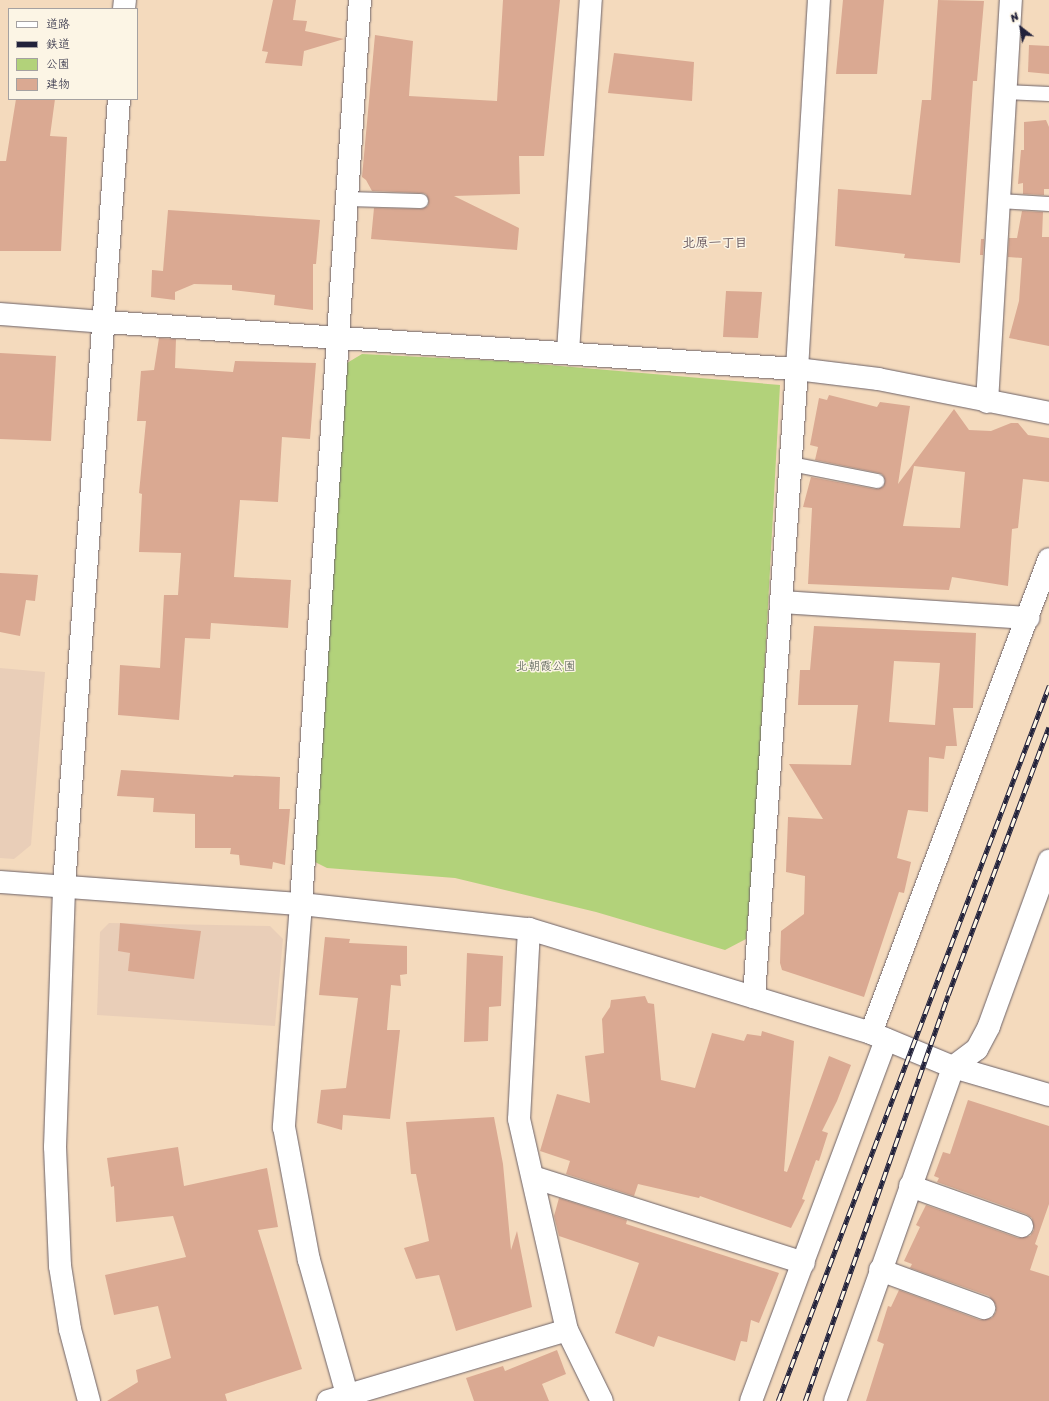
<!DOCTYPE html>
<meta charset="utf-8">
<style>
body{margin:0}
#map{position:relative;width:1049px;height:1401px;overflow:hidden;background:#f4dabd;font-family:Sriracha,"Klee One",sans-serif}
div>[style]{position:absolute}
.built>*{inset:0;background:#e9ceb8}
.green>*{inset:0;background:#b2d27a}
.building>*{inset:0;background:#daa992}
.roads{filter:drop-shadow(0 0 1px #6c6268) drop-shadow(0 0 1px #6c6268)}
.service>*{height:14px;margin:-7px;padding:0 7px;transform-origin:7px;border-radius:7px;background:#fff}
.minor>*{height:22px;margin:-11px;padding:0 11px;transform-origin:11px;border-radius:11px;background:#fff}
.tertiary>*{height:22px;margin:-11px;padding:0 11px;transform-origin:11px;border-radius:11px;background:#fff}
.rail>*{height:4.5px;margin-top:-2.25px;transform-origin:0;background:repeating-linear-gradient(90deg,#fcf5e5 0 9px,#22223b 0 18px);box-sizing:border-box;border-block:1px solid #22223b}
span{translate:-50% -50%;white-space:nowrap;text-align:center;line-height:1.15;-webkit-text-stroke:3px #fcf5e5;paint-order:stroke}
.park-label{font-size:12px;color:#4d574e}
.neighbourhood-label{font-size:13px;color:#625159;font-weight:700}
.legend{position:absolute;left:8px;top:8px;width:130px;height:92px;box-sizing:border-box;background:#fcf5e5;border:1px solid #a5a1a1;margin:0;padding:5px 7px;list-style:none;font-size:12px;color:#22223b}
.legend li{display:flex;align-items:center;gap:8px;height:20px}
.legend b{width:20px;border:1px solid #a5a1a1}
.north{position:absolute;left:1001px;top:8px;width:40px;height:40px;-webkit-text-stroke:3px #fcf5e5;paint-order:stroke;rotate:329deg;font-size:11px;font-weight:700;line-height:16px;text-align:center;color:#22223b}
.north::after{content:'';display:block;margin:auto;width:14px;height:18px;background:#22223b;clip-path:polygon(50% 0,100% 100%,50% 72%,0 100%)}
</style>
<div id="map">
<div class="built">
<div style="clip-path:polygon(0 668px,45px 672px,31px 845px,14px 859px,0 858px)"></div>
<div style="clip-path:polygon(109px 923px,270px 926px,283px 939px,275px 1026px,97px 1015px,100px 932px)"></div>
</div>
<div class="green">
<div style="clip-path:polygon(362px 354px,501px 361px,780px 385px,756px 827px,746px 939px,725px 950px,596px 912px,455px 878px,327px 868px,313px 861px,347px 363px)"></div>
</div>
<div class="building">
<div style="clip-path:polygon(273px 0,296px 0,293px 20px,307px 21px,305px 31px,344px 39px,304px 51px,302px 66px,265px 63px,268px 52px,262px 51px)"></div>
<div style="clip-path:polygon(503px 0,560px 0,544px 156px,519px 156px,520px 194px,454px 196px,519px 228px,517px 250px,371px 239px,374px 208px,421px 209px,428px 206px,429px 201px,426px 194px,422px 193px,372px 191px,366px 180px,362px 177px,375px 35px,413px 41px,409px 96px,497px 101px)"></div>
<div style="clip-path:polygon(843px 0,884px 0,877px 74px,836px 74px)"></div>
<div style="clip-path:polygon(938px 0,984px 1px,977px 81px,973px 81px,960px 263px,904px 258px,905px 254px,835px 246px,838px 189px,911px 195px,922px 100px,931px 100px)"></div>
<div style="clip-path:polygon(1029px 45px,1049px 46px,1049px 74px,1028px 72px)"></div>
<div style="clip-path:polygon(614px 53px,694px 62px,692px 101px,608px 93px)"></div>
<div style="clip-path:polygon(16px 99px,55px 99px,50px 136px,67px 137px,61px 251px,0 251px,0 161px,6px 161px)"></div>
<div style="clip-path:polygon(1046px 120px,1049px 127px,1049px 189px,1044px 189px,1044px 195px,1023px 194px,1023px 183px,1018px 184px,1021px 150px,1024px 150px,1024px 122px)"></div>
<div style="clip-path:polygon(168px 210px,320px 220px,316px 264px,313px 264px,313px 310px,274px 305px,275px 295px,232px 290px,232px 285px,194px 284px,175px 292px,175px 300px,151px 297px,152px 270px,163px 271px)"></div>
<div style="clip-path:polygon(1022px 211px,1043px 212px,1042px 237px,1049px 237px,1049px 346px,1009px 338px,1019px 301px,1022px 258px,1008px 257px,1009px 238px,1017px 238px)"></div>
<div style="clip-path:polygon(981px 239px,984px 239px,983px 255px,980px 255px)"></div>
<div style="clip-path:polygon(726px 291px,762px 292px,758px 338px,723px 337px)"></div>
<div style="clip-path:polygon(159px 338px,176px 339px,175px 368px,233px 372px,235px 361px,316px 363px,310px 439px,282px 437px,278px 502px,240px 500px,234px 577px,291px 580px,288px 628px,211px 623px,210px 639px,185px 638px,179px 720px,118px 715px,120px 665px,160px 668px,164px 595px,178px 595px,181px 553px,139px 552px,142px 494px,139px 493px,146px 421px,137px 421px,141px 371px,154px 370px)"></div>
<div style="clip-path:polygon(0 353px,56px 356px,51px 441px,0 439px)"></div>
<div style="clip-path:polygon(evenodd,829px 395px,877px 407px,880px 402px,910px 406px,898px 484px,954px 409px,969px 430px,991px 431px,1011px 423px,1018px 423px,1028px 435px,1049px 438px,1049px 482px,1023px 479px,1018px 528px,1012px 529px,1008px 586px,952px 577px,949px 590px,808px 584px,812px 508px,803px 507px,811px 477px,875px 489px,883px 487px,885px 482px,883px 475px,879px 473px,815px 460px,818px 447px,810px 445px,819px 398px,827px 400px,829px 395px,914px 466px,965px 472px,960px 528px,903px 526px,914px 466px)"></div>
<div style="clip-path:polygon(0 573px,38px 575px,35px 601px,26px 600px,20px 636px,0 632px)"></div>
<div style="clip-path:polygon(evenodd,814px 626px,976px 633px,973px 708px,953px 708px,957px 746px,946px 746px,944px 759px,929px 757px,928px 812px,908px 810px,897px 858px,911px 862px,904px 893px,899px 892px,864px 997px,782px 970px,780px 963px,781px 931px,804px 914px,805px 876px,786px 872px,788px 817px,823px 819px,789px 764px,851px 765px,858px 705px,798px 705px,800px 670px,810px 670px,814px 626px,894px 661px,940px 663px,935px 725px,889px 722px,894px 661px)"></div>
<div style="clip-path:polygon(121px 770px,233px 777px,234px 775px,280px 777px,279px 809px,290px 809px,285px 865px,273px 862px,272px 869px,240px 865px,239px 855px,230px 854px,231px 848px,195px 848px,195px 814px,153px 812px,154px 798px,117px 796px)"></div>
<div style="clip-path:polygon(120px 923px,201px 931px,194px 979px,128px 971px,130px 953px,118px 951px)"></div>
<div style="clip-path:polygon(325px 937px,350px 939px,349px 943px,407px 946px,407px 974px,400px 975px,401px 986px,391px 985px,387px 1030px,400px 1030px,390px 1119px,343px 1115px,342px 1130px,317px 1123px,321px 1090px,346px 1088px,358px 998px,319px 995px)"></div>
<div style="clip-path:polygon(467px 953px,503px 956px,501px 1006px,489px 1007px,488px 1041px,464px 1042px)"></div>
<div style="clip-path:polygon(645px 996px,648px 1003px,654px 1004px,661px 1080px,695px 1088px,712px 1033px,744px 1041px,747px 1034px,761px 1036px,762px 1031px,794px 1041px,784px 1171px,787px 1172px,829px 1056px,851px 1065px,837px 1101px,822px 1131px,828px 1133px,819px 1161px,816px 1160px,802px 1199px,805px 1200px,791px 1228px,700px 1196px,699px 1198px,638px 1184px,634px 1196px,566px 1174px,570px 1161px,540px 1151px,557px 1094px,590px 1103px,585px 1056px,604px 1053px,602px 1019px,610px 1007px,611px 1000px)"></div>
<div style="clip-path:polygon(968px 1100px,1049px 1126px,1049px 1204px,1035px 1244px,1038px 1246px,1030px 1270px,1049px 1276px,1049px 1401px,866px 1401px,884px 1344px,877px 1341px,888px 1306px,891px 1307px,899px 1290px,980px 1320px,992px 1318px,996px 1312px,996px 1305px,989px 1296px,910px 1268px,912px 1264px,904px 1261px,920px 1227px,916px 1225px,926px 1205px,1018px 1238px,1030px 1236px,1034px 1230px,1032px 1218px,1026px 1214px,937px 1182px,939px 1178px,934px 1176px,943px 1152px,950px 1154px)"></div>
<div style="clip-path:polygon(494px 1117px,503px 1164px,511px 1250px,517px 1231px,532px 1307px,456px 1331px,439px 1275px,416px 1279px,404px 1248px,429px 1241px,416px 1174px,411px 1174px,406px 1122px)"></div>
<div style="clip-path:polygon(178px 1147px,184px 1186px,267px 1168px,278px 1227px,258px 1230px,302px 1369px,225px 1394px,227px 1401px,107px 1401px,138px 1382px,136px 1370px,171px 1358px,158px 1306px,114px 1315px,105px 1275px,186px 1257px,173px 1216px,116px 1222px,114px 1186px,111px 1187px,107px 1158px)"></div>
<div style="clip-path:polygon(559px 1198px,627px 1220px,626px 1224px,779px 1273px,759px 1323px,751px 1320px,747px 1342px,741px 1341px,735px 1361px,658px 1336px,654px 1347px,615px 1333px,639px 1263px,559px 1236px,554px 1216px)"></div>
<div style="clip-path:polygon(557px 1350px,566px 1374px,542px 1384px,549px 1401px,474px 1401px,466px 1378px,503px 1366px,505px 1371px)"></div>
</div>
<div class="roads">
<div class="service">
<div style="left:1005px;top:92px;width:44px;rotate:2.6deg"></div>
<div style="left:345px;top:199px;width:76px;rotate:1.5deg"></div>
<div style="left:999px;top:201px;width:50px;rotate:3.4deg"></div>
<div style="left:791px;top:464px;width:88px;rotate:11.2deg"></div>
</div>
<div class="minor">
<div style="left:0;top:314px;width:105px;rotate:4.4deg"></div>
<div style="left:568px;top:352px;width:353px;rotate:-86.3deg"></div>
<div style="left:987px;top:402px;width:403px;rotate:-86.6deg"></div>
<div style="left:781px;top:602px;width:248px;rotate:3.7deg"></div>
<div style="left:301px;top:904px;width:224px;rotate:94.4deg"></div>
<div style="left:284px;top:1127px;width:135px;rotate:79.4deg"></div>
<div style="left:309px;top:1260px;width:147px;rotate:74.2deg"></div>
<div style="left:529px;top:929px;width:190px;rotate:93deg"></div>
<div style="left:519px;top:1119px;width:216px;rotate:77.2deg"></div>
<div style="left:567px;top:1330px;width:79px;rotate:63.8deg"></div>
<div style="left:754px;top:997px;width:629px;rotate:-86.08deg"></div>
<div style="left:797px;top:369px;width:370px;rotate:-86.6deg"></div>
<div style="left:871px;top:1033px;width:506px;rotate:-69.42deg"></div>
<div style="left:533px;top:1177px;width:284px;rotate:17.6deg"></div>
<div style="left:910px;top:1186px;width:119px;rotate:19.7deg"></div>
<div style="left:880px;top:1270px;width:111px;rotate:20.1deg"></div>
<div style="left:328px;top:1401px;width:249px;rotate:-16.5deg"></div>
<div style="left:751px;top:1401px;width:386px;rotate:-69.5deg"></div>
<div style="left:835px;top:1401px;width:354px;rotate:-70.5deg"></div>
<div style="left:953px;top:1067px;width:30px;rotate:-37deg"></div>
<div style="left:977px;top:1049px;width:26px;rotate:-62deg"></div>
<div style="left:989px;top:1026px;width:176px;rotate:-70deg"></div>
</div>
<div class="tertiary">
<div style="left:124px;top:9px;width:9px;rotate:-84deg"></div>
<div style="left:105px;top:322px;width:694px;rotate:3.89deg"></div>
<div style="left:797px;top:369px;width:82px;rotate:7deg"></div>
<div style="left:878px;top:379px;width:174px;rotate:11.2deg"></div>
<div style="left:0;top:882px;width:302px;rotate:4.2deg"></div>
<div style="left:301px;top:904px;width:229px;rotate:6.3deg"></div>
<div style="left:529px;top:929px;width:357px;rotate:16.9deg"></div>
<div style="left:871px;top:1033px;width:89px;rotate:22.5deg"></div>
<div style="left:953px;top:1067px;width:100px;rotate:16.3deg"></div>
<div style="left:301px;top:904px;width:906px;rotate:-86.27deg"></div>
<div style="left:89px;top:1401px;width:74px;rotate:-104.8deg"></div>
<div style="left:70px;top:1329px;width:64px;rotate:-99deg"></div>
<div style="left:60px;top:1266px;width:119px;rotate:-92.4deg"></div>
<div style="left:55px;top:1147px;width:260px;rotate:-88deg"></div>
<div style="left:64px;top:887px;width:790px;rotate:-86.01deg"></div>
</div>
</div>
<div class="rail">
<div style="left:778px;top:1401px;width:765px;rotate:-69.24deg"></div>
<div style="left:805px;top:1401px;width:430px;rotate:-70.6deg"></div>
<div style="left:948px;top:995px;width:286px;rotate:-69.4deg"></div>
</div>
<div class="park-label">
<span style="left:546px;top:667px">北朝霞公園</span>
</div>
<div class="neighbourhood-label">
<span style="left:715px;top:243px">北原一丁目</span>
</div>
<ul class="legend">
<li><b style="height:5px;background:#fff"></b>道路</li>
<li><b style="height:5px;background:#22223b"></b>鉄道</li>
<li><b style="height:11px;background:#b2d27a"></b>公園</li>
<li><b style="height:11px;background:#daa992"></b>建物</li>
</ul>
<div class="north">N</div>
</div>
